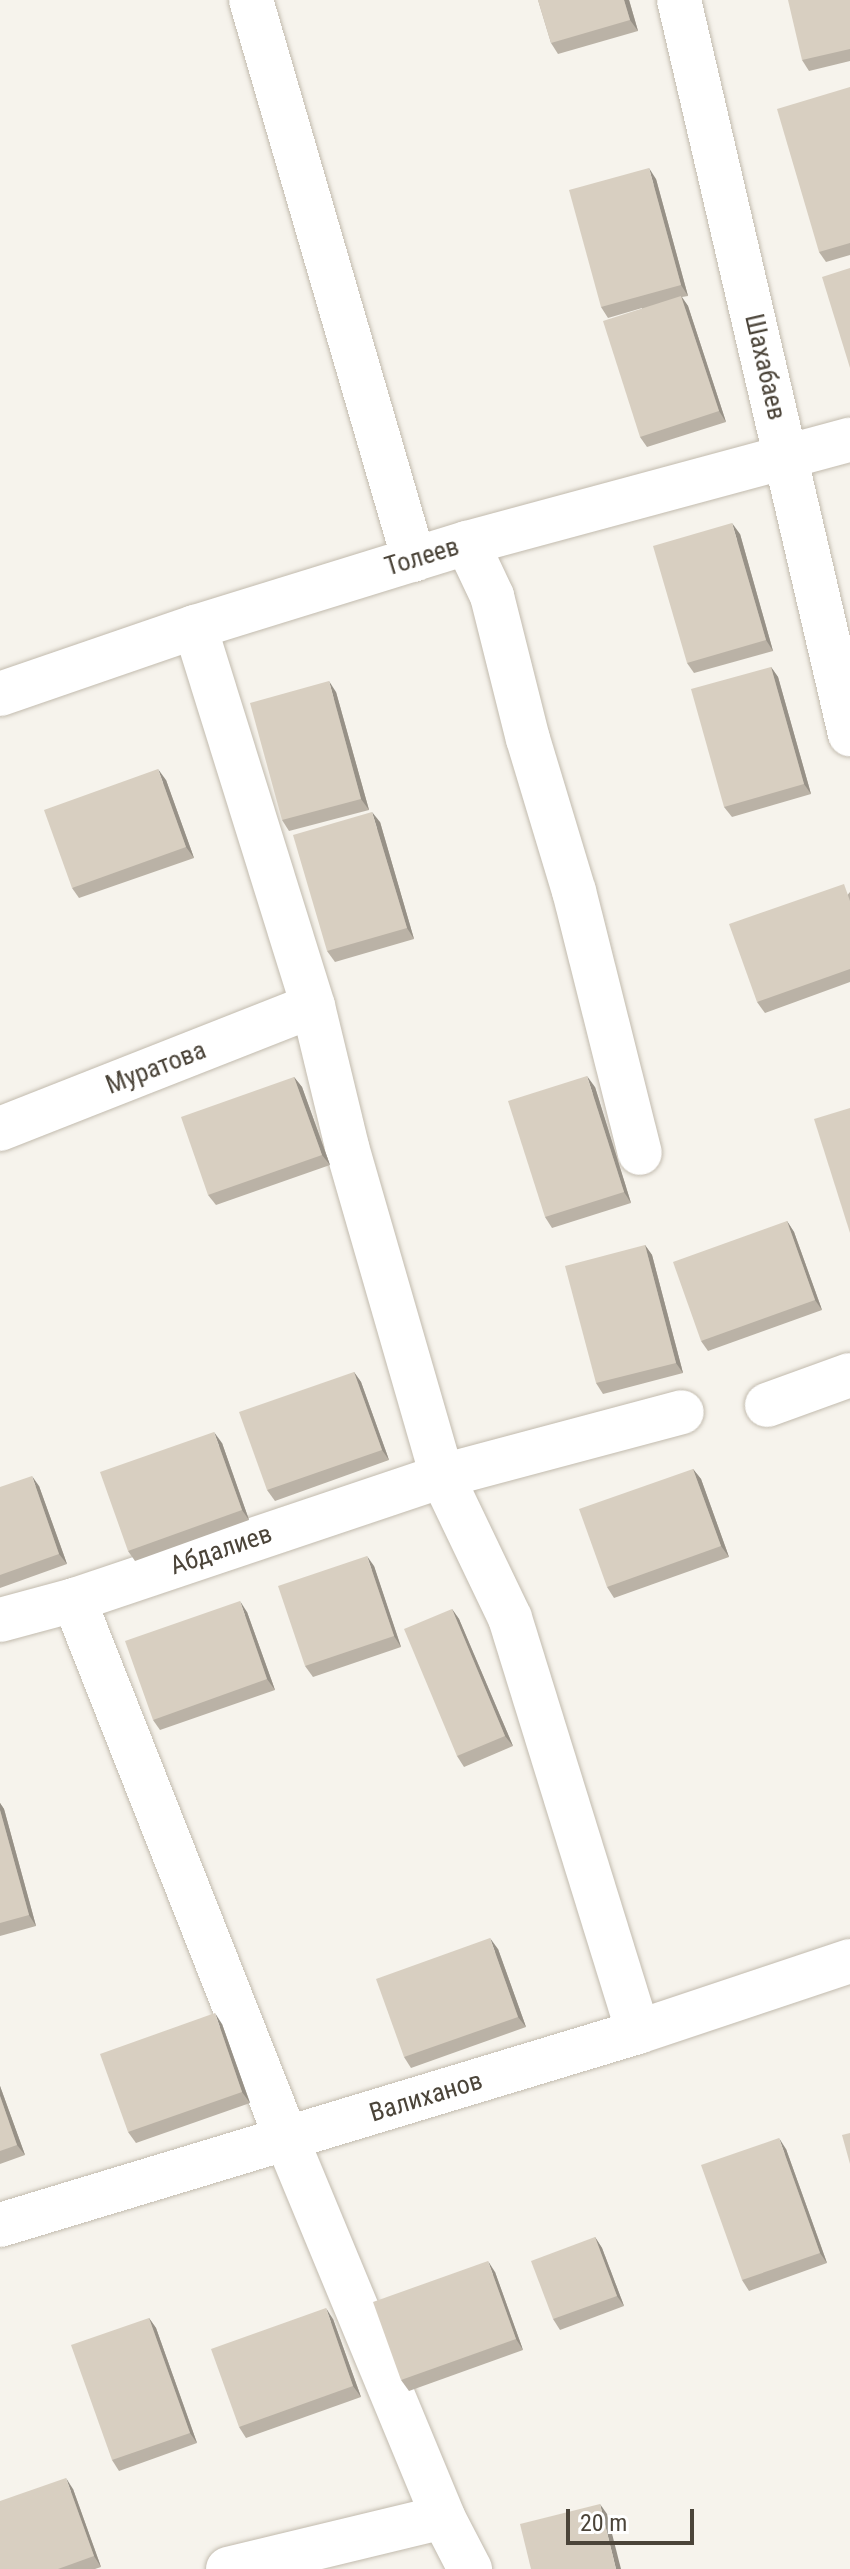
<!DOCTYPE html>
<meta charset="utf-8">
<style>
body{margin:0}
#map{position:relative;width:850px;height:2569px;overflow:hidden;background:#f6f3ec;font-family:"Roboto Condensed",sans-serif}
div>[style]{position:absolute}
.roads{filter:drop-shadow(0 0 2px #c2bbae) drop-shadow(0 0 2px #c2bbae)}
.minor>*{height:44px;margin:-22px;padding:0 22px;transform-origin:22px;border-radius:22px;background:#fff}
.wall>*{inset:0;background:#bab2a6}
.shaded-wall>*{inset:0;background:#979187}
.building>*{inset:0;background:#d8cfc1}
span{translate:-50% -50%;white-space:nowrap;text-align:center;line-height:1.15;-webkit-text-stroke:7px #fff;paint-order:stroke}
.street-label{font-size:26px;color:#4b4439}
.scale{position:absolute;left:566px;top:2509px;width:128px;height:36px;box-sizing:border-box;border:4px solid #4b4439;border-top:0;padding-left:10px;font-size:24px;line-height:28px;white-space:nowrap;color:#4b4439;-webkit-text-stroke:6px #fff;paint-order:stroke}
</style>
<div id="map">
<div class="roads">
<div class="minor">
<div style="left:251px;top:0;width:583px;rotate:73.77deg"></div>
<div style="left:679px;top:0;width:754px;rotate:76.89deg"></div>
<div style="left:467px;top:543px;width:59px;rotate:64.7deg"></div>
<div style="left:492px;top:596px;width:147px;rotate:75.9deg"></div>
<div style="left:528px;top:739px;width:159px;rotate:73.2deg"></div>
<div style="left:574px;top:891px;width:270px;rotate:75.9deg"></div>
<div style="left:195px;top:627px;width:397px;rotate:72.7deg"></div>
<div style="left:313px;top:1006px;width:145px;rotate:76.4deg"></div>
<div style="left:347px;top:1147px;width:342px;rotate:73.9deg"></div>
<div style="left:442px;top:1476px;width:157px;rotate:64.4deg"></div>
<div style="left:510px;top:1618px;width:433px;rotate:72.8deg"></div>
<div style="left:0;top:694px;width:206px;rotate:-19deg"></div>
<div style="left:195px;top:627px;width:285px;rotate:-17.2deg"></div>
<div style="left:467px;top:543px;width:397px;rotate:-15.1deg"></div>
<div style="left:0;top:1129px;width:336px;rotate:-21.5deg"></div>
<div style="left:767px;top:1405px;width:88px;rotate:-19.9deg"></div>
<div style="left:74px;top:1600px;width:580px;rotate:68.47deg"></div>
<div style="left:287px;top:2140px;width:408px;rotate:67.5deg"></div>
<div style="left:443px;top:2517px;width:59px;rotate:62.6deg"></div>
<div style="left:0;top:1620px;width:77px;rotate:-15.1deg"></div>
<div style="left:74px;top:1600px;width:388px;rotate:-18.6deg"></div>
<div style="left:442px;top:1476px;width:248px;rotate:-14.9deg"></div>
<div style="left:0;top:2225px;width:667px;rotate:-16.83deg"></div>
<div style="left:638px;top:2032px;width:224px;rotate:-18.5deg"></div>
<div style="left:228px;top:2569px;width:221px;rotate:-13.6deg"></div>
</div>
</div>
<div class="wall">
<div style="clip-path:polygon(538px 0,629px 0,638px 31px,558px 54px,551px 43px)"></div>
<div style="clip-path:polygon(850px 0,850px 61px,809px 71px,802px 60px)"></div>
<div style="clip-path:polygon(850px 87px,850px 255px,826px 262px,819px 252px)"></div>
<div style="clip-path:polygon(656px 179px,688px 296px,682px 297px,688px 306px,726px 422px,647px 447px,640px 437px,642px 308px,608px 318px,601px 307px)"></div>
<div style="clip-path:polygon(740px 534px,773px 651px,694px 673px,687px 663px)"></div>
<div style="clip-path:polygon(771px 667px,778px 677px,811px 794px,732px 817px,724px 807px)"></div>
<div style="clip-path:polygon(336px 692px,369px 810px,289px 831px,282px 820px)"></div>
<div style="clip-path:polygon(166px 780px,194px 858px,79px 898px,72px 888px)"></div>
<div style="clip-path:polygon(380px 822px,414px 939px,335px 962px,327px 951px)"></div>
<div style="clip-path:polygon(850px 892px,850px 982px,765px 1013px,757px 1002px)"></div>
<div style="clip-path:polygon(294px 1077px,302px 1087px,330px 1165px,216px 1205px,208px 1195px)"></div>
<div style="clip-path:polygon(595px 1087px,631px 1203px,552px 1228px,545px 1217px)"></div>
<div style="clip-path:polygon(787px 1221px,794px 1232px,822px 1310px,708px 1351px,701px 1341px)"></div>
<div style="clip-path:polygon(645px 1245px,652px 1255px,683px 1373px,603px 1394px,596px 1383px)"></div>
<div style="clip-path:polygon(354px 1372px,361px 1382px,389px 1460px,275px 1501px,267px 1490px)"></div>
<div style="clip-path:polygon(222px 1443px,249px 1520px,135px 1561px,128px 1551px)"></div>
<div style="clip-path:polygon(693px 1469px,701px 1479px,729px 1557px,614px 1598px,607px 1587px)"></div>
<div style="clip-path:polygon(39px 1486px,67px 1564px,0 1588px,0 1487px)"></div>
<div style="clip-path:polygon(374px 1566px,401px 1647px,313px 1677px,305px 1666px)"></div>
<div style="clip-path:polygon(452px 1609px,459px 1619px,513px 1746px,464px 1767px,457px 1756px)"></div>
<div style="clip-path:polygon(247px 1612px,275px 1690px,160px 1730px,153px 1720px)"></div>
<div style="clip-path:polygon(0 1803px,4px 1809px,36px 1926px,0 1936px)"></div>
<div style="clip-path:polygon(498px 1949px,526px 2027px,411px 2068px,404px 2057px)"></div>
<div style="clip-path:polygon(222px 2024px,250px 2103px,136px 2143px,128px 2132px)"></div>
<div style="clip-path:polygon(0 2086px,25px 2155px,0 2164px)"></div>
<div style="clip-path:polygon(786px 2149px,827px 2263px,749px 2291px,742px 2280px)"></div>
<div style="clip-path:polygon(595px 2237px,602px 2248px,624px 2306px,560px 2330px,553px 2319px)"></div>
<div style="clip-path:polygon(495px 2272px,523px 2350px,409px 2391px,401px 2380px)"></div>
<div style="clip-path:polygon(149px 2318px,156px 2328px,197px 2443px,119px 2471px,112px 2460px)"></div>
<div style="clip-path:polygon(333px 2319px,361px 2397px,246px 2438px,239px 2427px)"></div>
<div style="clip-path:polygon(73px 2489px,101px 2567px,95px 2569px,0 2569px)"></div>
</div>
<div class="shaded-wall">
<div style="clip-path:polygon(624px 0,629px 0,638px 31px,630px 20px)"></div>
<div style="clip-path:polygon(649px 168px,656px 179px,688px 296px,681px 285px)"></div>
<div style="clip-path:polygon(681px 296px,688px 306px,726px 422px,719px 411px)"></div>
<div style="clip-path:polygon(732px 523px,740px 534px,773px 651px,766px 640px)"></div>
<div style="clip-path:polygon(771px 667px,778px 677px,811px 794px,804px 784px)"></div>
<div style="clip-path:polygon(329px 681px,336px 692px,369px 810px,361px 799px)"></div>
<div style="clip-path:polygon(158px 769px,166px 780px,194px 858px,186px 847px)"></div>
<div style="clip-path:polygon(372px 812px,380px 822px,414px 939px,407px 928px)"></div>
<div style="clip-path:polygon(587px 1076px,595px 1087px,631px 1203px,624px 1192px)"></div>
<div style="clip-path:polygon(294px 1077px,302px 1087px,330px 1165px,322px 1155px)"></div>
<div style="clip-path:polygon(787px 1221px,794px 1232px,822px 1310px,815px 1300px)"></div>
<div style="clip-path:polygon(645px 1245px,652px 1255px,683px 1373px,676px 1363px)"></div>
<div style="clip-path:polygon(354px 1372px,361px 1382px,389px 1460px,382px 1450px)"></div>
<div style="clip-path:polygon(214px 1432px,222px 1443px,249px 1520px,242px 1510px)"></div>
<div style="clip-path:polygon(693px 1469px,701px 1479px,729px 1557px,721px 1546px)"></div>
<div style="clip-path:polygon(32px 1476px,39px 1486px,67px 1564px,59px 1554px)"></div>
<div style="clip-path:polygon(367px 1556px,374px 1566px,401px 1647px,394px 1636px)"></div>
<div style="clip-path:polygon(240px 1601px,247px 1612px,275px 1690px,267px 1679px)"></div>
<div style="clip-path:polygon(452px 1609px,459px 1619px,513px 1746px,505px 1736px)"></div>
<div style="clip-path:polygon(0 1803px,4px 1809px,36px 1926px,29px 1915px,0 1810px)"></div>
<div style="clip-path:polygon(490px 1938px,498px 1949px,526px 2027px,518px 2017px)"></div>
<div style="clip-path:polygon(215px 2013px,222px 2024px,250px 2103px,242px 2092px)"></div>
<div style="clip-path:polygon(0 2086px,25px 2155px,17px 2145px,0 2096px)"></div>
<div style="clip-path:polygon(779px 2138px,786px 2149px,827px 2263px,820px 2253px)"></div>
<div style="clip-path:polygon(595px 2237px,602px 2248px,624px 2306px,617px 2296px)"></div>
<div style="clip-path:polygon(488px 2261px,495px 2272px,523px 2350px,516px 2339px)"></div>
<div style="clip-path:polygon(326px 2308px,333px 2319px,361px 2397px,353px 2386px)"></div>
<div style="clip-path:polygon(149px 2318px,156px 2328px,197px 2443px,190px 2433px)"></div>
<div style="clip-path:polygon(66px 2478px,73px 2489px,101px 2567px,94px 2556px)"></div>
<div style="clip-path:polygon(600px 2504px,607px 2514px,621px 2569px,616px 2569px)"></div>
</div>
<div class="building">
<div style="clip-path:polygon(538px 0,624px 0,630px 20px,551px 43px)"></div>
<div style="clip-path:polygon(788px 0,850px 0,850px 49px,802px 60px)"></div>
<div style="clip-path:polygon(850px 87px,850px 243px,819px 252px,777px 109px)"></div>
<div style="clip-path:polygon(649px 168px,681px 285px,601px 307px,569px 190px)"></div>
<div style="clip-path:polygon(850px 268px,850px 368px,822px 277px)"></div>
<div style="clip-path:polygon(681px 296px,719px 411px,640px 437px,603px 321px)"></div>
<div style="clip-path:polygon(732px 523px,766px 640px,687px 663px,653px 546px)"></div>
<div style="clip-path:polygon(771px 667px,804px 784px,724px 807px,691px 689px)"></div>
<div style="clip-path:polygon(329px 681px,361px 799px,282px 820px,250px 703px)"></div>
<div style="clip-path:polygon(158px 769px,186px 847px,72px 888px,44px 810px)"></div>
<div style="clip-path:polygon(372px 812px,407px 928px,327px 951px,293px 835px)"></div>
<div style="clip-path:polygon(844px 884px,850px 901px,850px 969px,757px 1002px,729px 924px)"></div>
<div style="clip-path:polygon(587px 1076px,624px 1192px,545px 1217px,508px 1101px)"></div>
<div style="clip-path:polygon(294px 1077px,322px 1155px,208px 1195px,181px 1117px)"></div>
<div style="clip-path:polygon(850px 1108px,850px 1233px,814px 1119px)"></div>
<div style="clip-path:polygon(787px 1221px,815px 1300px,701px 1341px,673px 1262px)"></div>
<div style="clip-path:polygon(645px 1245px,676px 1363px,596px 1383px,565px 1266px)"></div>
<div style="clip-path:polygon(354px 1372px,382px 1450px,267px 1490px,239px 1412px)"></div>
<div style="clip-path:polygon(214px 1432px,242px 1510px,128px 1551px,100px 1472px)"></div>
<div style="clip-path:polygon(693px 1469px,721px 1546px,607px 1587px,579px 1509px)"></div>
<div style="clip-path:polygon(32px 1476px,59px 1554px,0 1575px,0 1487px)"></div>
<div style="clip-path:polygon(367px 1556px,394px 1636px,305px 1666px,278px 1586px)"></div>
<div style="clip-path:polygon(240px 1601px,267px 1679px,153px 1720px,125px 1641px)"></div>
<div style="clip-path:polygon(452px 1609px,505px 1736px,457px 1756px,404px 1629px)"></div>
<div style="clip-path:polygon(0 1810px,29px 1915px,0 1923px)"></div>
<div style="clip-path:polygon(490px 1938px,518px 2017px,404px 2057px,376px 1979px)"></div>
<div style="clip-path:polygon(215px 2013px,242px 2092px,128px 2132px,100px 2054px)"></div>
<div style="clip-path:polygon(0 2096px,17px 2145px,0 2151px)"></div>
<div style="clip-path:polygon(850px 2133px,850px 2164px,842px 2135px)"></div>
<div style="clip-path:polygon(779px 2138px,820px 2253px,742px 2280px,701px 2165px)"></div>
<div style="clip-path:polygon(595px 2237px,617px 2296px,553px 2319px,531px 2261px)"></div>
<div style="clip-path:polygon(488px 2261px,516px 2339px,401px 2380px,373px 2302px)"></div>
<div style="clip-path:polygon(326px 2308px,353px 2386px,239px 2427px,211px 2349px)"></div>
<div style="clip-path:polygon(149px 2318px,190px 2433px,112px 2460px,71px 2345px)"></div>
<div style="clip-path:polygon(66px 2478px,94px 2556px,58px 2569px,0 2569px,0 2501px)"></div>
<div style="clip-path:polygon(600px 2504px,616px 2569px,531px 2569px,520px 2524px)"></div>
</div>
<div class="street-label">
<span style="left:765px;top:367px;rotate:77deg">Шахабаев</span>
<span style="left:422px;top:557px;rotate:-17deg">Толеев</span>
<span style="left:156px;top:1068px;rotate:-21deg">Муратова</span>
<span style="left:221px;top:1550px;rotate:-19deg">Абдалиев</span>
<span style="left:426px;top:2097px;rotate:-17deg">Валиханов</span>
</div>
<div class="scale">20 m</div>
</div>
